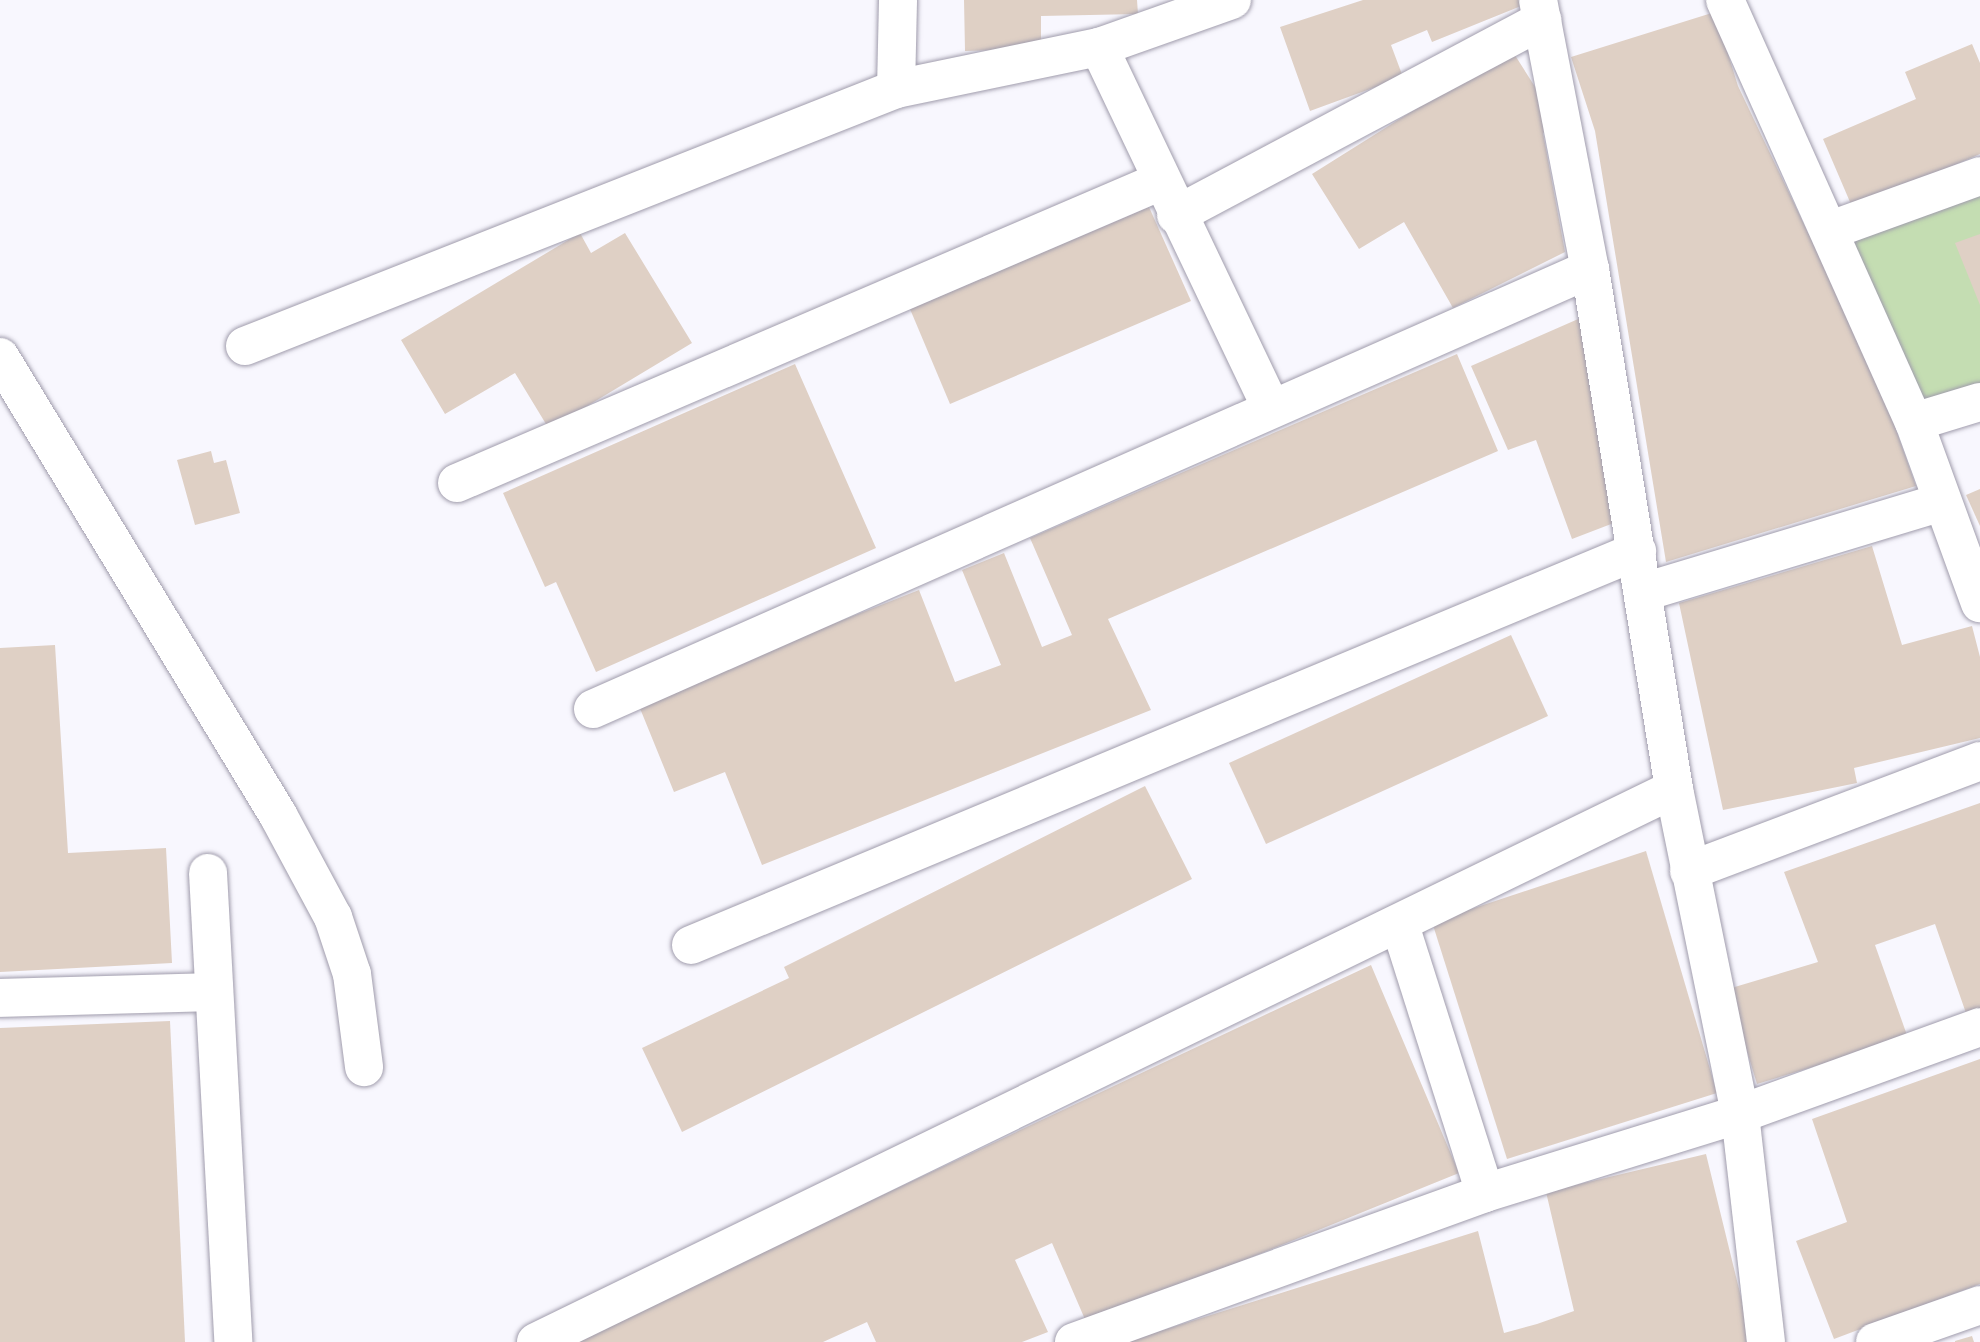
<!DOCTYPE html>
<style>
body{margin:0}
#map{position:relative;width:1980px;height:1342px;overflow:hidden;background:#f8f7fe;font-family:"Work Sans",sans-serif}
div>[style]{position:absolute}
.green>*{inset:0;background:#c4ddb2}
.building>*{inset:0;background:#dfd0c5}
.roads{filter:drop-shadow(0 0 2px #a09cac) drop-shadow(0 0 2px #a09cac)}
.minor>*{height:38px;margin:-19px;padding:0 19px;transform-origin:19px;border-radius:19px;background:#fff}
span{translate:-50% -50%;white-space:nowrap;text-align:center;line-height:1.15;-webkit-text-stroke:7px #fff;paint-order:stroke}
</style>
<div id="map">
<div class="green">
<div style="clip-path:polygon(1980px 194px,1980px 385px,1920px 406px,1846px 232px)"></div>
</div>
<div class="building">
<div style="clip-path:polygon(964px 0,1137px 0,1138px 14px,1041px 16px,1041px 49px,965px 51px)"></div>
<div style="clip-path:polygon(1363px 0,1525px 0,1526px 4px,1432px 42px,1427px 30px,1391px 45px,1403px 77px,1310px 111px,1280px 27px)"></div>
<div style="clip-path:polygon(1715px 12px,1738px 86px,1878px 379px,1916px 486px,1666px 562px,1595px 131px,1571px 57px)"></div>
<div style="clip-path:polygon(1972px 44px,1980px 63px,1980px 154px,1853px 209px,1823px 139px,1916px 99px,1905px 72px)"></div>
<div style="clip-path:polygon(1511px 49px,1558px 123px,1543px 133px,1565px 252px,1453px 308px,1404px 222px,1359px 249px,1312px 174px)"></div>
<div style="clip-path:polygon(1149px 207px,1191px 301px,950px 404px,910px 309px)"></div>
<div style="clip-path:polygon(580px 233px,591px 253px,625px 233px,692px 343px,549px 429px,515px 373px,445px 414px,401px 340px)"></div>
<div style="clip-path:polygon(1980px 234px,1980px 305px,1955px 243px)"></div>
<div style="clip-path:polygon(1585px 316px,1619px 521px,1572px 539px,1536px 440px,1508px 450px,1471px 366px)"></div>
<div style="clip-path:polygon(1457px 354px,1498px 451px,1108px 619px,1151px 710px,762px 865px,725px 772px,674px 792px,637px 701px,919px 590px,955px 682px,1001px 665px,962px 570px,1004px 553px,1042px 647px,1072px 635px,1030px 538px)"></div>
<div style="clip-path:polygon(795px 364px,876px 548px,596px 672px,556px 582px,545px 587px,503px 493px)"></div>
<div style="clip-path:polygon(211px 451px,214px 463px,226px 460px,240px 513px,195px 525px,177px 460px)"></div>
<div style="clip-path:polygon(1980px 489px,1980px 526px,1966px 495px)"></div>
<div style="clip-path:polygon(1872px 546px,1902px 645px,1972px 626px,1980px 657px,1980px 738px,1854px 768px,1857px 783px,1723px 810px,1679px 603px)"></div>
<div style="clip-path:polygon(1511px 635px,1548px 716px,1266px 844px,1229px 763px)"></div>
<div style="clip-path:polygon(55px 645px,68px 853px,166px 848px,172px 963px,0 972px,0 648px)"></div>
<div style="clip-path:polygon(1145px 786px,1192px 879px,682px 1132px,642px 1048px,789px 978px,784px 967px)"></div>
<div style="clip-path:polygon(1980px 803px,1980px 1012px,1967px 1016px,1935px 924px,1875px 945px,1908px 1038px,1757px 1084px,1728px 989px,1818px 962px,1784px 872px)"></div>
<div style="clip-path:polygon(1646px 851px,1717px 1093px,1507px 1159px,1432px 922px)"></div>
<div style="clip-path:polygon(1371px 965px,1459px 1173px,1087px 1324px,1052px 1243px,1015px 1260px,1048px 1332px,1022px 1342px,876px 1342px,867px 1322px,823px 1342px,570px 1342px)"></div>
<div style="clip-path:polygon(170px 1021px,185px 1342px,0 1342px,0 1028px)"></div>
<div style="clip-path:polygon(1980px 1059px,1980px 1284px,1834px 1339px,1796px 1241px,1847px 1222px,1812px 1119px)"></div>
<div style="clip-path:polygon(1706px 1154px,1752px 1342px,1125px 1342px,1478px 1231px,1504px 1333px,1537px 1324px,1574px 1311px,1546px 1192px)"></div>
<div style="clip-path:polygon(1972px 1336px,1974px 1342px,1955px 1342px,1955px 1341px)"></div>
</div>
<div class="roads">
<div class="minor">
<div style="left:1538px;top:0;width:274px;rotate:79.1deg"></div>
<div style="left:1590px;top:269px;width:527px;rotate:80.82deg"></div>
<div style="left:1674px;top:789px;width:332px;rotate:78.5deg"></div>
<div style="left:1740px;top:1114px;width:229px;rotate:83.5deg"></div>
<div style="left:1725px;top:0;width:462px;rotate:65.9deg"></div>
<div style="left:1914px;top:422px;width:193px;rotate:70deg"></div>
<div style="left:1099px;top:47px;width:398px;rotate:64.5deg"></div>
<div style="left:896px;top:89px;width:89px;rotate:-88.7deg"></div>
<div style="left:1176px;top:215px;width:415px;rotate:-28deg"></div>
<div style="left:1831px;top:230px;width:158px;rotate:-19.9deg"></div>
<div style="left:245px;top:346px;width:700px;rotate:-21.54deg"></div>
<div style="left:896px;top:89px;width:207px;rotate:-11.7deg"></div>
<div style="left:1099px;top:47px;width:141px;rotate:-19.5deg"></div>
<div style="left:0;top:357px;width:536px;rotate:58.74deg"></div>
<div style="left:278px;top:815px;width:116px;rotate:61.7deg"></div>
<div style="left:333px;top:917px;width:60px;rotate:71.6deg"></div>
<div style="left:352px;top:974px;width:94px;rotate:82.6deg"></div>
<div style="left:1914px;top:422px;width:69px;rotate:-16.9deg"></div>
<div style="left:457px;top:483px;width:766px;rotate:-23.22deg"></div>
<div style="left:1644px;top:592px;width:311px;rotate:-16.8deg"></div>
<div style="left:593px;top:709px;width:1090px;rotate:-23.81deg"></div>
<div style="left:1689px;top:871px;width:311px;rotate:-20.7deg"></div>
<div style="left:208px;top:873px;width:470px;rotate:86.9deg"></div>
<div style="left:1400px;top:925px;width:281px;rotate:72.4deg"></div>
<div style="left:691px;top:945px;width:1025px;rotate:-22.61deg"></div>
<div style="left:0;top:998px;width:214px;rotate:-1.6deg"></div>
<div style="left:536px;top:1342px;width:1265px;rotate:-25.92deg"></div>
<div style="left:1074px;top:1342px;width:437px;rotate:-19.9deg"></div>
<div style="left:1485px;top:1193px;width:267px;rotate:-17.2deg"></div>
<div style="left:1740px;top:1114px;width:255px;rotate:-19.9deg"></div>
<div style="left:1875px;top:1342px;width:111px;rotate:-19.4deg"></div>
</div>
</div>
</div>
